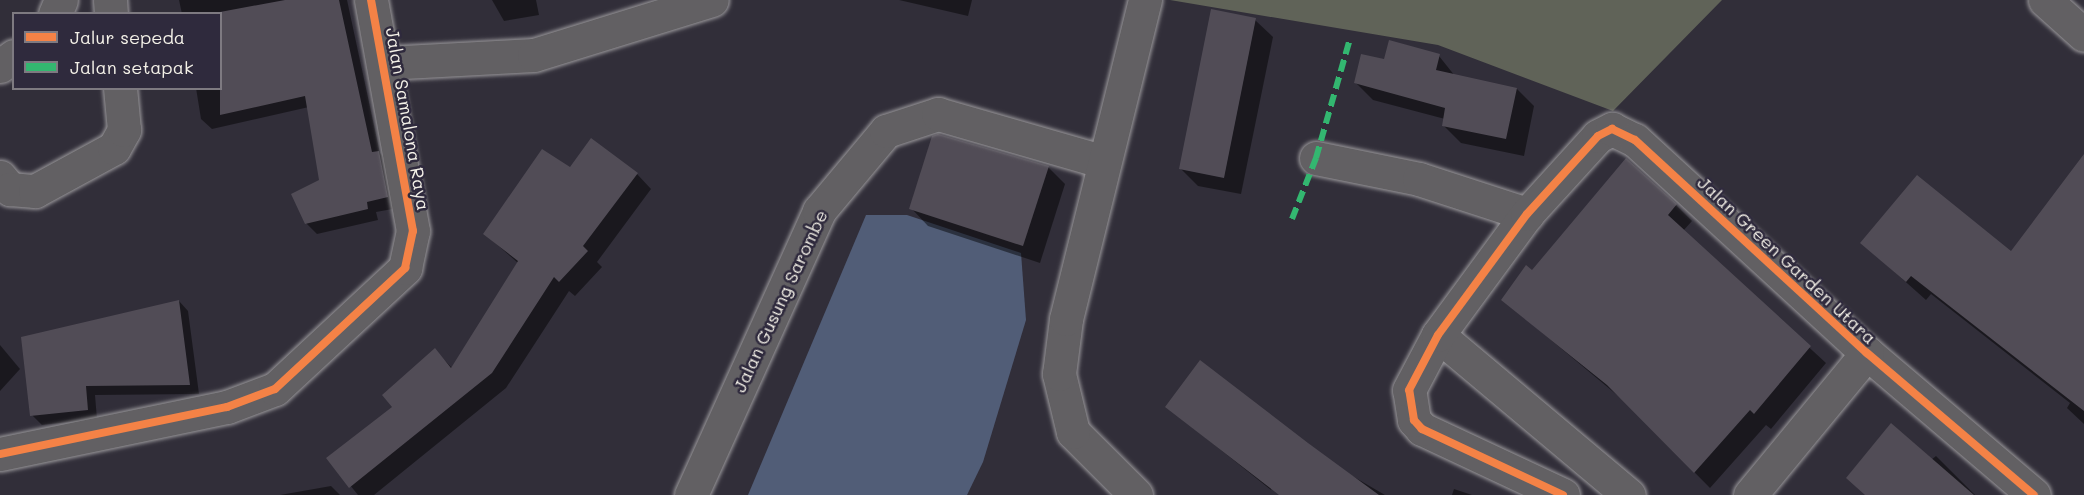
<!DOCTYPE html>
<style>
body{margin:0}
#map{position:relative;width:2084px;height:495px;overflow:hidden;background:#312e39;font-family:Mali,sans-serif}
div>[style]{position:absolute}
.green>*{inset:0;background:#606358}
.water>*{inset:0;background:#515d77}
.shadow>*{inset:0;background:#0007}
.building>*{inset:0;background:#514c56}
.roads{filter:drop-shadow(0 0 2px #9a989b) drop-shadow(0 0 2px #9a989b)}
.minor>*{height:33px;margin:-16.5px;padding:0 16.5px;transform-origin:16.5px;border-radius:16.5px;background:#626063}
.quiet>*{height:6px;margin-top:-3px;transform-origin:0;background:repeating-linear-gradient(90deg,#33b770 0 12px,transparent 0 18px)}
.cycleway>*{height:8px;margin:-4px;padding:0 4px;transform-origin:4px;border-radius:4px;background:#f48246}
span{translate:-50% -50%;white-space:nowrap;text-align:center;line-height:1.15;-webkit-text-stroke:5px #2f2a3d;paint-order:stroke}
.street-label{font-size:18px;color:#f4f1e8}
.legend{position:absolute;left:12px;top:12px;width:210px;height:78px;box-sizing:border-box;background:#2f2a3d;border:2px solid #7e7a81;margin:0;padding:8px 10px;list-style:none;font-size:18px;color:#f4f1e8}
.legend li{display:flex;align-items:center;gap:12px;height:30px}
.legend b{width:30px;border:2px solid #7e7a81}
</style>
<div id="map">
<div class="green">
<div style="clip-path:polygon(1170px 0,1722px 0,1613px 111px,1438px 45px)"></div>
</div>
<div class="water">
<div style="clip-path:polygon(866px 215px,907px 215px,1021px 253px,1026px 320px,983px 462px,967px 495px,748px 495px)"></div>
</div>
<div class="shadow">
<div style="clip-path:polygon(179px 0,347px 0,380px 153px,390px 163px,398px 208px,376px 212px,378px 220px,317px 234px,306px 223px,320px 181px,309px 107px,212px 129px,201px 119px,196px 88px,220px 88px,220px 14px,182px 14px)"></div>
<div style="clip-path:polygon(492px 0,536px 0,539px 15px,504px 21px)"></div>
<div style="clip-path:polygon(899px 0,972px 0,968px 16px)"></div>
<div style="clip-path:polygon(1255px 20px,1273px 37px,1241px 194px,1198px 186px,1180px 168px)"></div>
<div style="clip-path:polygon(1439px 56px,1455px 76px,1517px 89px,1534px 106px,1524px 156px,1461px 143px,1443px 125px,1445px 119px,1373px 100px,1356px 83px,1385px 61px)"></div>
<div style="clip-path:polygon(2084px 157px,2084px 424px,2067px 408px,2070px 403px,1931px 294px,1926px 300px,1862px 243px,2011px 253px)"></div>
<div style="clip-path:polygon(1048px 167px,1065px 184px,1040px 263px,928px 226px,911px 208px)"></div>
<div style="clip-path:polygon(571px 169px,637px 174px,651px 189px,597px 262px,602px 267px,575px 296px,569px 291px,506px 388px,374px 495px,358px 495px,328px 458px,395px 407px,435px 350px,452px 368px,518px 263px,485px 234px)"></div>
<div style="clip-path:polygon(1676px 205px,1692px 221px,1683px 231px,1826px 363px,1771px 429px,1766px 425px,1710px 488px,1623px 400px,1503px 300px,1533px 272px)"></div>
<div style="clip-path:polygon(179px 301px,188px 311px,199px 394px,95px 395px,97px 419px,42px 425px,32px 415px)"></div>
<div style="clip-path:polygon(0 345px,20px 369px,0 391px)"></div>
<div style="clip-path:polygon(1167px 407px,1342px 470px,1385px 495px,1302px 495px,1279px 478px,1271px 490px)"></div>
<div style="clip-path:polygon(1936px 456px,1975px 495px,1865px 495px,1931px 460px)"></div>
<div style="clip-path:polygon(331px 486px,340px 495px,280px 495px)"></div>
<div style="clip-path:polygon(1454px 489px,1472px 495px,1452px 495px)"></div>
</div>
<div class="building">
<div style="clip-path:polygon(285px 0,339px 0,372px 152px,379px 151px,388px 197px,367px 202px,368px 209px,305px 224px,291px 194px,319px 180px,305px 96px,220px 115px,220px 12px)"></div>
<div style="clip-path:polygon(1211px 9px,1256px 18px,1224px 178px,1179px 169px)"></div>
<div style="clip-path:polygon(1389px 40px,1440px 54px,1436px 70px,1517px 88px,1506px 139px,1442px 126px,1445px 108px,1354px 83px,1361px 54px,1384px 59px)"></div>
<div style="clip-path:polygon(938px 134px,1049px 166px,1023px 246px,909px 209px,932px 136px)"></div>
<div style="clip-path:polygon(591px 138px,638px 173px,583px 246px,588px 251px,559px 282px,554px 277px,492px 373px,349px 488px,326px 458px,392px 407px,382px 395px,435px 348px,451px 368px,518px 261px,483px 234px,542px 149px,570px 167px)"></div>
<div style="clip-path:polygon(2084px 154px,2084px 411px,1911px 276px,1906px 282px,1860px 243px,1917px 175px,2011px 251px)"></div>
<div style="clip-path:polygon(1626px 158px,1677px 204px,1668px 215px,1811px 346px,1754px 414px,1750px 410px,1694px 473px,1607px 385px,1501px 300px,1526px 265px,1532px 270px)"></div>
<div style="clip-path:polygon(179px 300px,190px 385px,86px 386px,88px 410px,30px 416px,21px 337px)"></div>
<div style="clip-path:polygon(1200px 360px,1308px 443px,1379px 495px,1279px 495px,1165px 407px)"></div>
<div style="clip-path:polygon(1891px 423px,1974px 495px,1865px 495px,1846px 478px)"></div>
</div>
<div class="roads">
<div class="minor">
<div style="left:110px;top:0;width:14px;rotate:86deg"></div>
<div style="left:2045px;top:0;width:52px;rotate:41.9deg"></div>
<div style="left:55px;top:14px;width:15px;rotate:-67deg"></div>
<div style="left:385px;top:63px;width:149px;rotate:-3.1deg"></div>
<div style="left:534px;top:55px;width:186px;rotate:-17.2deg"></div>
<div style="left:0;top:66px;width:17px;rotate:-36deg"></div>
<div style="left:1316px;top:158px;width:105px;rotate:11.5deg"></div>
<div style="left:1419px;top:179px;width:114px;rotate:18deg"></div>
<div style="left:0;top:177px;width:16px;rotate:50deg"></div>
<div style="left:10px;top:189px;width:25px;rotate:5deg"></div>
<div style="left:35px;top:191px;width:90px;rotate:-28.6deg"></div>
<div style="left:114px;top:148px;width:21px;rotate:-61deg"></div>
<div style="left:124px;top:130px;width:42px;rotate:-95.4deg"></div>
<div style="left:1438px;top:335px;width:249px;rotate:40deg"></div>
<div style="left:0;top:454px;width:232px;rotate:-11.7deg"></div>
<div style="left:227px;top:407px;width:51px;rotate:-20.6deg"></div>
<div style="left:275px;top:389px;width:178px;rotate:-42.9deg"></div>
<div style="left:405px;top:268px;width:38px;rotate:-78deg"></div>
<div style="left:413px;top:231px;width:235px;rotate:-100.3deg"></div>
<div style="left:691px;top:495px;width:312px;rotate:-65.7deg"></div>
<div style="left:819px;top:211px;width:104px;rotate:-50.1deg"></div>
<div style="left:886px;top:131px;width:55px;rotate:-18.1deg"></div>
<div style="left:938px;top:114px;width:173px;rotate:16.1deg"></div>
<div style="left:1136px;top:495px;width:89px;rotate:-135deg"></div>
<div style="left:1073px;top:432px;width:60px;rotate:-103.6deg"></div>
<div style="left:1059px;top:374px;width:55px;rotate:-82.7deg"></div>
<div style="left:1066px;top:319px;width:329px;rotate:-76.1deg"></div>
<div style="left:1563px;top:495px;width:156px;rotate:-154.9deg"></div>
<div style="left:1422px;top:429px;width:12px;rotate:-132deg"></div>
<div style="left:1414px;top:420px;width:30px;rotate:-99deg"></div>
<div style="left:1409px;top:390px;width:62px;rotate:-62.2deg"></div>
<div style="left:1438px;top:335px;width:150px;rotate:-53.7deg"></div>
<div style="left:1527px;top:214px;width:105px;rotate:-47.7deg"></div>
<div style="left:1598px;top:136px;width:16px;rotate:-27deg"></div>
<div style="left:1612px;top:129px;width:25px;rotate:26deg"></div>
<div style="left:1635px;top:140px;width:315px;rotate:42.6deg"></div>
<div style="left:1867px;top:353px;width:219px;rotate:40.4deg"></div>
<div style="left:1750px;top:495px;width:184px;rotate:-50.5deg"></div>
</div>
</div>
<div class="quiet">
<div style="left:1292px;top:219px;width:66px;rotate:-68.5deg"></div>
<div style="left:1316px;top:158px;width:121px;rotate:-74.1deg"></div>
</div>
<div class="cycleway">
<div style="left:0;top:454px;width:232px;rotate:-11.7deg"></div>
<div style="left:227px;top:407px;width:51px;rotate:-20.6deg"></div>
<div style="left:275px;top:389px;width:178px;rotate:-42.9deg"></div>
<div style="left:405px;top:268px;width:38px;rotate:-78deg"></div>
<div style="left:413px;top:231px;width:235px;rotate:-100.3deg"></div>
<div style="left:1563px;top:495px;width:156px;rotate:-154.9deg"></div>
<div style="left:1422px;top:429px;width:12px;rotate:-132deg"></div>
<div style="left:1414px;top:420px;width:30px;rotate:-99deg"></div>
<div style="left:1409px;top:390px;width:62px;rotate:-62.2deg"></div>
<div style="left:1438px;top:335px;width:150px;rotate:-53.7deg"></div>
<div style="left:1527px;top:214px;width:105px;rotate:-47.7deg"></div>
<div style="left:1598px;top:136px;width:16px;rotate:-27deg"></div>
<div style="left:1612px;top:129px;width:25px;rotate:26deg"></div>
<div style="left:1635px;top:140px;width:315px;rotate:42.6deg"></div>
<div style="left:1867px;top:353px;width:219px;rotate:40.4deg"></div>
</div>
<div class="street-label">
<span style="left:408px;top:119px;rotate:80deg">Jalan Samalona Raya</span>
<span style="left:1787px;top:260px;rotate:43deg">Jalan Green Garden Utara</span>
<span style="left:780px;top:301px;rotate:-65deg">Jalan Gusung Sarombe</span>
</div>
<ul class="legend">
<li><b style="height:8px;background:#f48246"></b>Jalur sepeda</li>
<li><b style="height:8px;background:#33b770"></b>Jalan setapak</li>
</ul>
</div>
